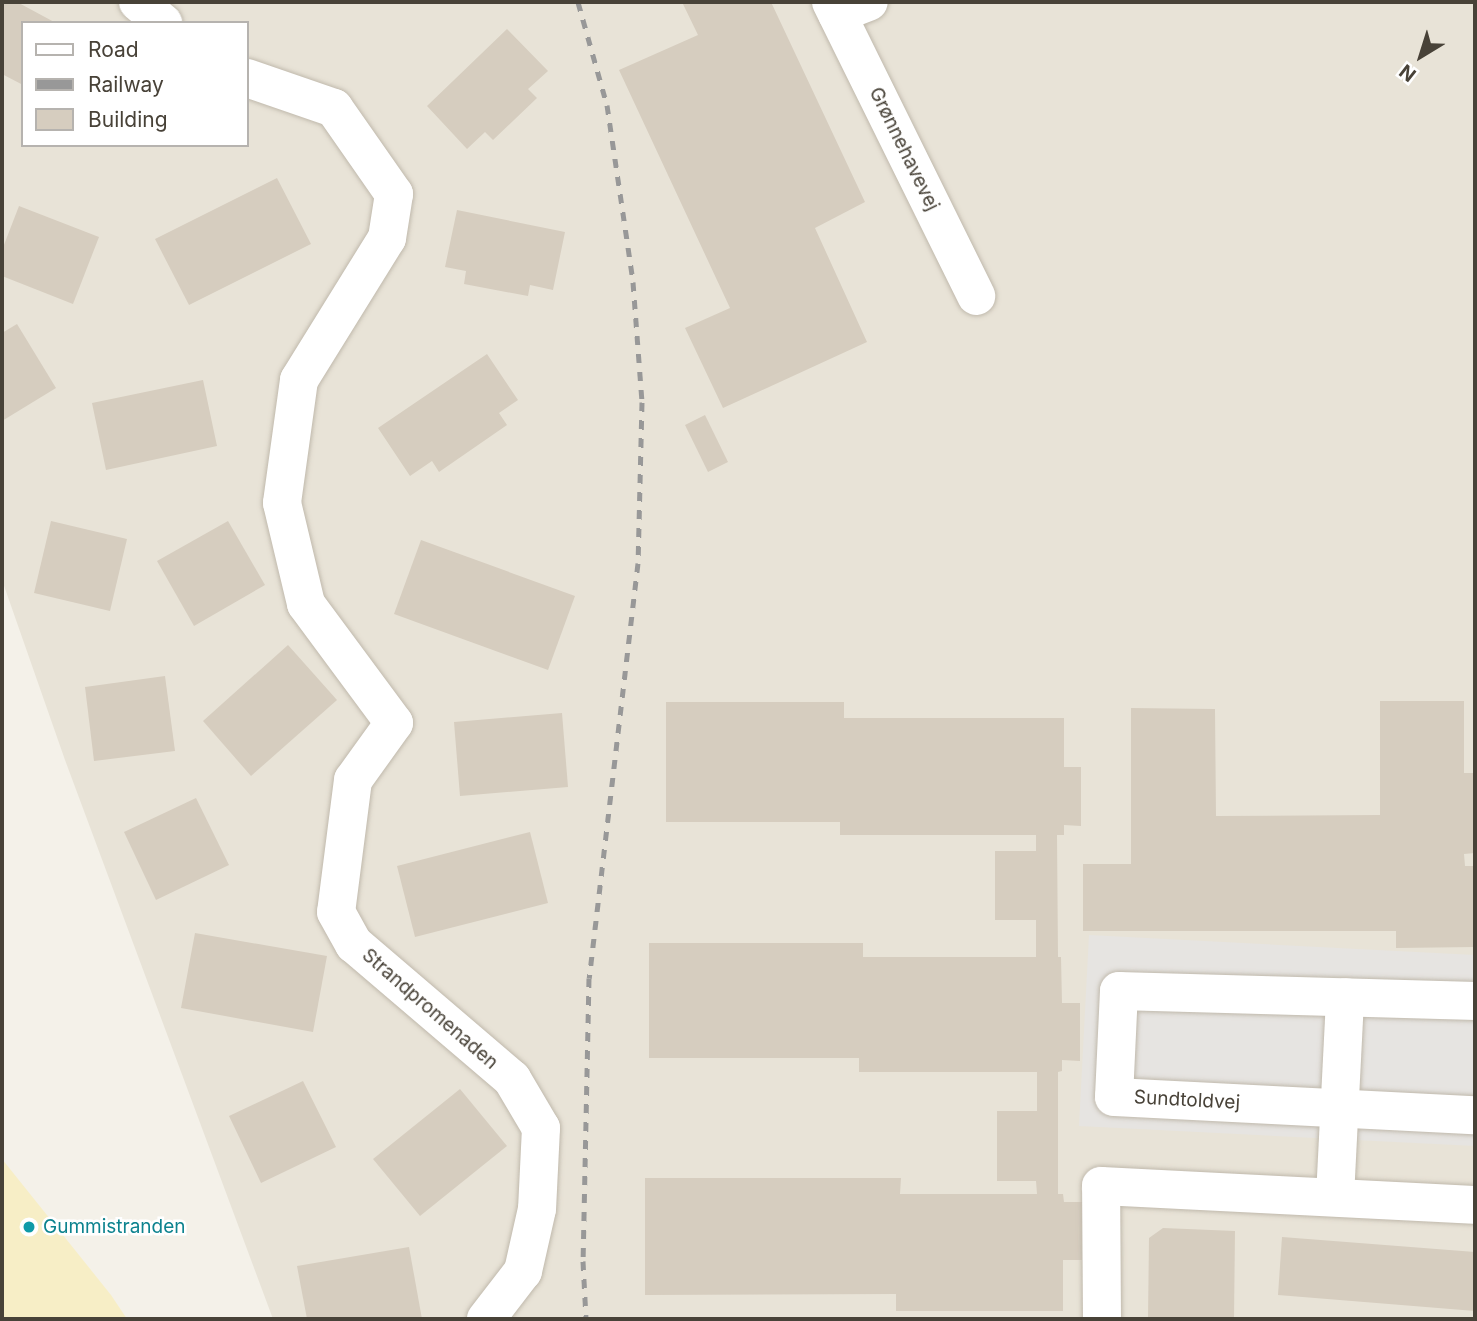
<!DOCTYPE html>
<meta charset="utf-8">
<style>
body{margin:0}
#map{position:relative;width:1477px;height:1321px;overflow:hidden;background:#f4f1e9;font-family:Inter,sans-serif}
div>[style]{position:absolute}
.residential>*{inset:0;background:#e8e3d7}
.sand>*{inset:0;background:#f7eec6}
.parking>*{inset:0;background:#e6e4e1}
.building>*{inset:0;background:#d6cdbf}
.roads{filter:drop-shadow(0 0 2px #c0b9ac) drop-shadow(0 0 2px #c0b9ac)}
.minor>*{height:38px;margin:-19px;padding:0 19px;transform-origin:19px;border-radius:19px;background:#fff}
.rail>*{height:5px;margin-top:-2.5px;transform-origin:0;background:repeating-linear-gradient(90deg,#989898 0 9px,transparent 0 18px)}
.dots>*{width:19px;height:19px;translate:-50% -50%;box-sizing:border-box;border:4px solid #fff;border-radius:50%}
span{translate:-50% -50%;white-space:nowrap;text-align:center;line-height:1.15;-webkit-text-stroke:5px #fff;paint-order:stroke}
.street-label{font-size:19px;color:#484238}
.culture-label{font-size:19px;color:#0d838f}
.left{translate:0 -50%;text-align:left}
.frame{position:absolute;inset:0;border:4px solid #484238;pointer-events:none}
.legend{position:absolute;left:21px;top:21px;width:228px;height:126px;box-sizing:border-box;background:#fff;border:2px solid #b6b3af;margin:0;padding:9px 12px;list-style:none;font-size:21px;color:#484238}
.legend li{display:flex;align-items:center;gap:14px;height:35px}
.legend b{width:35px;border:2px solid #b6b3af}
.north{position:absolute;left:1386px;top:21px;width:70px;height:70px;-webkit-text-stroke:5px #fff;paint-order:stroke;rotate:218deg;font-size:19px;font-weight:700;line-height:28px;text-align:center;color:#484238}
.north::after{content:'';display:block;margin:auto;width:24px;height:32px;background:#484238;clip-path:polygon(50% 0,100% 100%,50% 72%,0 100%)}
</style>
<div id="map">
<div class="residential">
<div style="clip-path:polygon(evenodd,2px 2px,1475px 2px,1475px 1319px,273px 1319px,65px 760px,2px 580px,2px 2px,23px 23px,247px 23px,247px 145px,23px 145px,23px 23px)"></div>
</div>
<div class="sand">
<div style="clip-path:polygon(2px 1159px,111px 1295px,127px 1319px,2px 1319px)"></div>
</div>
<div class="parking">
<div style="clip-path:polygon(1089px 935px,1475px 955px,1475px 1146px,1079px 1126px)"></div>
</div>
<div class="building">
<div style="clip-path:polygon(2px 2px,17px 2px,56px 23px,23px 23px,23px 85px,2px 74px)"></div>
<div style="clip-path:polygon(682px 2px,771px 2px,865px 202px,815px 228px,867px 342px,723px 408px,685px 328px,730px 308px,619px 70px,698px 35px)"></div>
<div style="clip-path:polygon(507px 29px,548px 71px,528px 89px,537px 98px,493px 140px,485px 132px,467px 149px,427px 106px)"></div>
<div style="clip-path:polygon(277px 178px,311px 244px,189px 305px,155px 239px)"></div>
<div style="clip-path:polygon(19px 206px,99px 237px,73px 304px,2px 276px,2px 250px)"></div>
<div style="clip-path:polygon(457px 210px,565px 232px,553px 290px,530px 285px,528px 296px,464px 284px,466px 271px,445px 267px)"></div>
<div style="clip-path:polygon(17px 324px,56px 388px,2px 421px,2px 333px)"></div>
<div style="clip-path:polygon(487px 354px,518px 400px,499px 413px,507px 425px,439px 472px,432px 461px,410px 476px,378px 428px)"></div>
<div style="clip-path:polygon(203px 380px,217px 446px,106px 470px,92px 403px)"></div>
<div style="clip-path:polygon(705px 415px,728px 462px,708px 472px,685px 425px)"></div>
<div style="clip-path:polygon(51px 521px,127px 539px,110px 611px,34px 593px)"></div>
<div style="clip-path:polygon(228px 521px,265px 585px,194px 626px,157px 561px)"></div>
<div style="clip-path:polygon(421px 540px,575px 596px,548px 670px,394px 614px)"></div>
<div style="clip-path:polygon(288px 645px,337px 700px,251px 776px,203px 721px)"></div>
<div style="clip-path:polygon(165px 676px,175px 751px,94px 761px,85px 687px)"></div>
<div style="clip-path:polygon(1380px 701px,1464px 701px,1464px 773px,1475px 773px,1475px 853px,1464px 854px,1465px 866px,1475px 866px,1475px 947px,1396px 948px,1396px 931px,1083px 931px,1083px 864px,1131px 864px,1131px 708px,1215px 709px,1216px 816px,1380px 815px)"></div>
<div style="clip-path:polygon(666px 702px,844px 702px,844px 718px,1064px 718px,1064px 767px,1081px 767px,1081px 826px,1064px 825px,1064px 835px,1057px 835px,1058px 957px,1061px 957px,1062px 1003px,1080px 1003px,1080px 1061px,1062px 1060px,1062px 1071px,1058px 1072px,1058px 1194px,1063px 1194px,1064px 1202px,1082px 1202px,1082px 1260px,1063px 1260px,1063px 1311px,896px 1311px,896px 1294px,645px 1295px,645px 1178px,901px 1178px,900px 1194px,1037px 1194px,1036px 1181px,997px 1181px,997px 1111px,1037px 1111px,1037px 1072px,859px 1072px,859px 1058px,649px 1058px,649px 943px,863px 943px,863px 957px,1036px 957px,1036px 920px,995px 920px,995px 851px,1036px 851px,1036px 835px,840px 835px,840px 822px,666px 822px)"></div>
<div style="clip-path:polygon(562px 713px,568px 787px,460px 796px,454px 722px)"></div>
<div style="clip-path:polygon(196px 798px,229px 865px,156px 900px,124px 832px)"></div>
<div style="clip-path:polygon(530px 832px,548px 903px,415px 937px,397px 866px)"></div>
<div style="clip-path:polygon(195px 933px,327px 956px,313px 1032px,181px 1008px)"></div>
<div style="clip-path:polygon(303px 1081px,336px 1147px,261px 1183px,229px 1116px)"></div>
<div style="clip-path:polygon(460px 1089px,507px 1146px,420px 1216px,373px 1159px)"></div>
<div style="clip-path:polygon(1163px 1228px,1235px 1231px,1234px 1319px,1148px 1319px,1149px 1238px)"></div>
<div style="clip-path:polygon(1282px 1237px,1475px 1252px,1475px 1311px,1278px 1295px)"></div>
<div style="clip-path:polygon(409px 1247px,422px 1319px,307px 1319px,297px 1266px)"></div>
</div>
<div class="roads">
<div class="minor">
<div style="left:138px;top:2px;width:33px;rotate:40deg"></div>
<div style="left:831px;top:2px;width:328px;rotate:63.7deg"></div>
<div style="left:837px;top:14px;width:34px;rotate:-21deg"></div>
<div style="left:247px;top:78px;width:92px;rotate:19deg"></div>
<div style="left:334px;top:108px;width:105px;rotate:55.1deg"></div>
<div style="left:394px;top:194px;width:45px;rotate:99deg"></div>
<div style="left:387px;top:238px;width:167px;rotate:121.8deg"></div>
<div style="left:299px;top:380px;width:124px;rotate:97.9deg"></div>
<div style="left:282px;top:503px;width:104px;rotate:76.6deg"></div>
<div style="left:306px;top:604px;width:148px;rotate:53.5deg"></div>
<div style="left:394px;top:723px;width:70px;rotate:125.7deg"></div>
<div style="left:353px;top:780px;width:133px;rotate:97.3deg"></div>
<div style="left:336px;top:912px;width:37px;rotate:61deg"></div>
<div style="left:354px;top:944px;width:208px;rotate:40.5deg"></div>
<div style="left:512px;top:1079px;width:57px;rotate:59.4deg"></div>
<div style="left:541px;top:1128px;width:81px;rotate:92.8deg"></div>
<div style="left:537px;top:1209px;width:64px;rotate:102.7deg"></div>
<div style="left:523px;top:1271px;width:61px;rotate:127.6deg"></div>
<div style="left:1475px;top:1001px;width:356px;rotate:-178.4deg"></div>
<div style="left:1119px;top:991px;width:106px;rotate:92.7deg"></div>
<div style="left:1114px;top:1097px;width:361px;rotate:2.9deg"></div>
<div style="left:1335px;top:1197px;width:200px;rotate:-87.1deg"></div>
<div style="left:1102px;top:1319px;width:133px;rotate:-90.4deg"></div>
<div style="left:1101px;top:1186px;width:374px;rotate:2.9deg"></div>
</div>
</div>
<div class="rail">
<div style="left:578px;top:2px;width:107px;rotate:74.3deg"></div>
<div style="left:607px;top:105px;width:179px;rotate:81.6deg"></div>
<div style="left:633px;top:282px;width:120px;rotate:85.7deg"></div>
<div style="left:642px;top:402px;width:161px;rotate:91.4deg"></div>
<div style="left:638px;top:563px;width:418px;rotate:96.7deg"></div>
<div style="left:589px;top:978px;width:283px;rotate:91.2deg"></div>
<div style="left:583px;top:1261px;width:58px;rotate:87deg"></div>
</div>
<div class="dots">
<div style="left:29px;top:1227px;background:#0f9aa8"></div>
</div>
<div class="street-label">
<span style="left:904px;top:149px;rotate:64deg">Grønnehavevej</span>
<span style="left:430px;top:1009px;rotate:41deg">Strandpromenaden</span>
<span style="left:1187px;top:1100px;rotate:3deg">Sundtoldvej</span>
</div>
<div class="culture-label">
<span class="left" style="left:43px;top:1227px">Gummistranden</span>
</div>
<div class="frame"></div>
<ul class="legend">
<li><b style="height:9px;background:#fff"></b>Road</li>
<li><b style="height:9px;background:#989898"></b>Railway</li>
<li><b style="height:19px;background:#d6cdbf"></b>Building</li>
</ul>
<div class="north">N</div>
</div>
